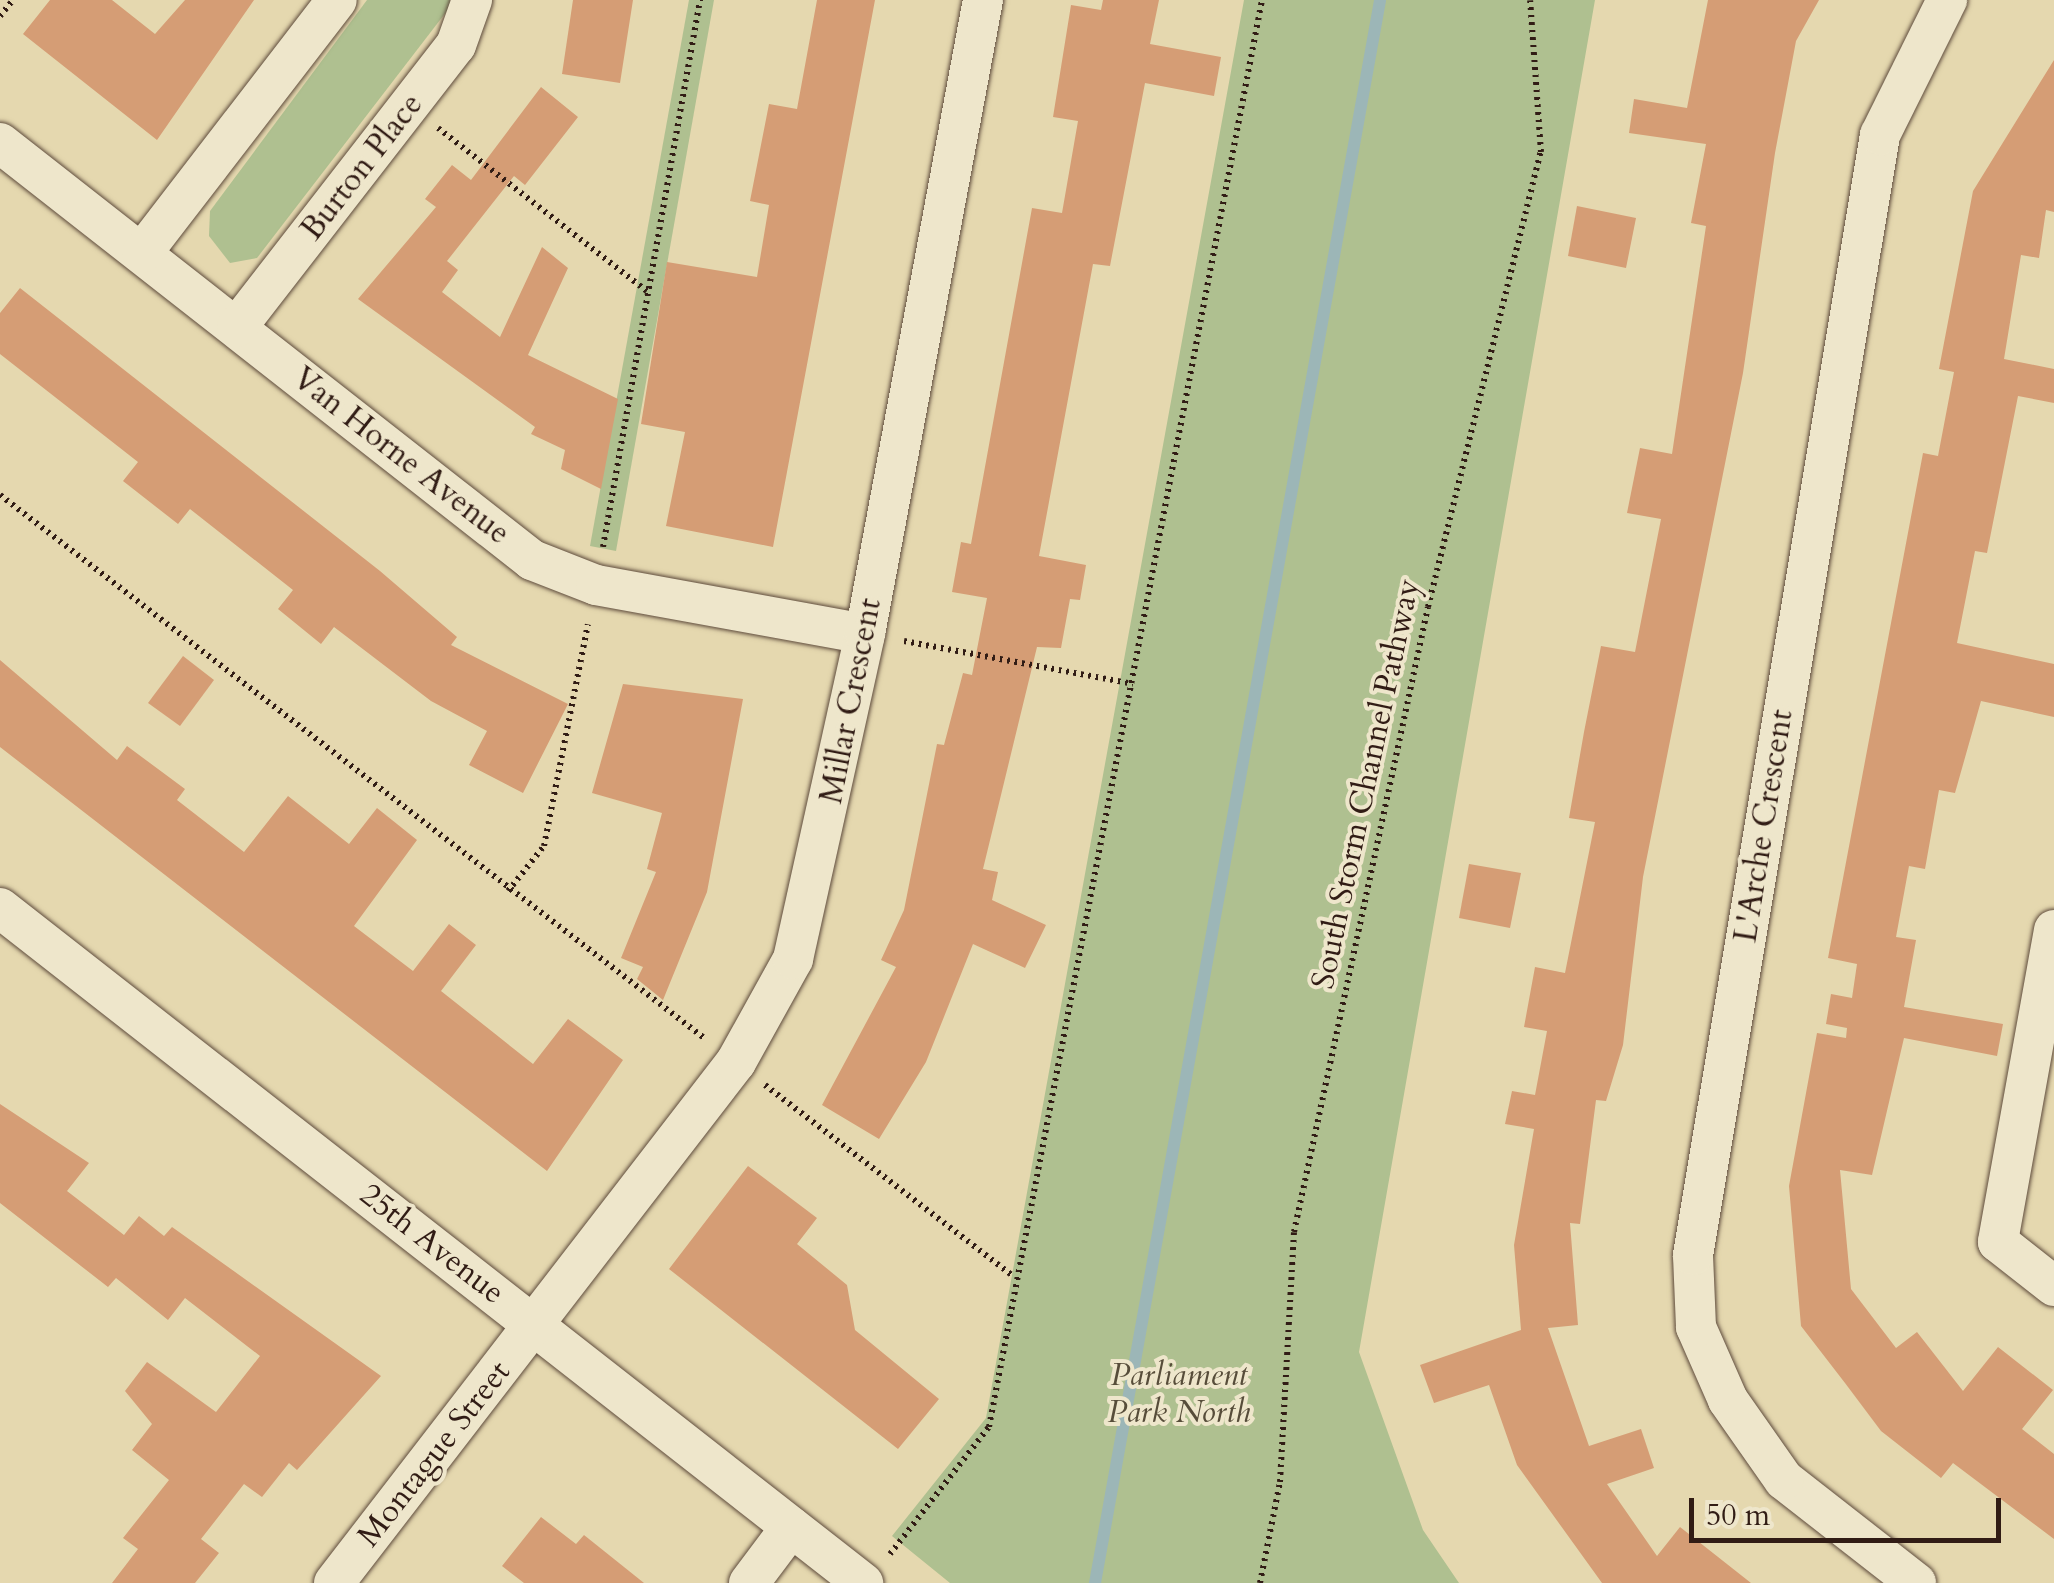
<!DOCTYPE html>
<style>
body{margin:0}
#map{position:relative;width:2054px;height:1583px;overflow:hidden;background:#e5d8af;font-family:Cardo,serif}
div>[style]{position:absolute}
.green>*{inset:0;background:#afc090}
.stream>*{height:12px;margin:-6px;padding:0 6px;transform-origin:6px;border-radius:6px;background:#9cb6b7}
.building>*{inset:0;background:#d59d75}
.path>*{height:6px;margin-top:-3px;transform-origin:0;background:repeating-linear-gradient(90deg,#311c15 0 2.5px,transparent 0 7.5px)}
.roads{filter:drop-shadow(0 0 2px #5e4b3c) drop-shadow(0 0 2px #5e4b3c)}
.minor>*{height:40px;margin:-20px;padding:0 20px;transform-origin:20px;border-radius:20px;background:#eee6cb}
span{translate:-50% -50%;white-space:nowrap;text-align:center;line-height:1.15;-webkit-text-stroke:8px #eee6cb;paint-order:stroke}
.street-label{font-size:32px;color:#311c15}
.park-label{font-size:32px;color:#574d3a;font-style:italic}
.scale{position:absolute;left:1689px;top:1498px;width:312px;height:45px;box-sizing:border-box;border:5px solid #311c15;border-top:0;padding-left:12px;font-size:30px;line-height:35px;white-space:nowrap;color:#311c15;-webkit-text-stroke:8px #eee6cb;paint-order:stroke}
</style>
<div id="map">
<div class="green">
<div style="clip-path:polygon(367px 0,450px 0,450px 7px,257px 258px,230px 263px,209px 236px,210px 211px)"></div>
<div style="clip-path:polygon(689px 0,714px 0,616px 551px,590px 546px)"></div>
<div style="clip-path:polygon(1244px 0,1595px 0,1359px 1352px,1423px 1530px,1459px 1583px,950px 1583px,892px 1536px,986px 1418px)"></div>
</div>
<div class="stream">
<div style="left:1095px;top:1583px;width:1608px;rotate:-79.79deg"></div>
</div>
<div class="building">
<div style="clip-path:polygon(50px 0,112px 0,155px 34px,185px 0,254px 0,157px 140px,23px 34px)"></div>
<div style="clip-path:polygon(573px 0,633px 0,620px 83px,562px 74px)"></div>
<div style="clip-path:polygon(817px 0,875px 0,773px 547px,666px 526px,685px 432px,641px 424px,667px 262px,757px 277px,769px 205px,750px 201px,769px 104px,797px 109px)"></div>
<div style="clip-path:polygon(1103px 0,1159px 0,1150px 44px,1221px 57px,1214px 96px,1145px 83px,1110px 266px,1093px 264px,1039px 556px,1086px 565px,1080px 600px,1070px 599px,1061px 648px,1037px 647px,983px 869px,998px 872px,992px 900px,1046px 925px,1025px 968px,973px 944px,926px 1062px,879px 1139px,822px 1105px,896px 967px,881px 960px,904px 910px,937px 744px,944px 745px,963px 673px,972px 675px,987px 598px,952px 592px,961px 542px,971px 544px,1032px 208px,1062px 213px,1078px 121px,1053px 117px,1071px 5px,1101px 10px)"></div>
<div style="clip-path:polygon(1708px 0,1819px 0,1796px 41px,1775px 153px,1743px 373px,1643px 877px,1623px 1045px,1606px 1101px,1596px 1100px,1580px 1224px,1570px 1223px,1578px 1325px,1548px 1328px,1589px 1446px,1641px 1429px,1654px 1468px,1607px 1484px,1657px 1556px,1680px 1527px,1751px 1583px,1602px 1583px,1517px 1465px,1489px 1385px,1434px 1403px,1420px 1365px,1521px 1330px,1514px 1245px,1534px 1129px,1505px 1124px,1512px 1091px,1535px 1095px,1547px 1031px,1524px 1027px,1535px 967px,1565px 973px,1595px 822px,1569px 818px,1584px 732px,1601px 646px,1635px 652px,1661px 519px,1627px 513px,1640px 448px,1672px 454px,1706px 226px,1691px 223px,1706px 144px,1629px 133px,1634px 99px,1687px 108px)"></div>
<div style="clip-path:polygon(2054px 60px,2054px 212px,2046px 210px,2039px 258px,2021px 255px,2004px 359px,2054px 369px,2054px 403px,2018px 396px,1987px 553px,1975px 551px,1957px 643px,2054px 664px,2054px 717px,1981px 701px,1955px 793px,1939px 790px,1925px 869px,1909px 866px,1896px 937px,1916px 940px,1904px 1007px,2003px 1024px,1997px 1056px,1904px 1038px,1872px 1175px,1840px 1170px,1851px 1289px,1896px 1348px,1917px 1332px,1963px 1391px,1998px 1347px,2053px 1390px,2022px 1429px,2054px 1454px,2054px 1539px,1953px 1463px,1941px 1478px,1881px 1431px,1845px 1383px,1801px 1326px,1789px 1186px,1817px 1033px,1846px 1038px,1847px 1028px,1826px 1024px,1831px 994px,1852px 998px,1857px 964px,1828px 958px,1923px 453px,1938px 456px,1954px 372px,1939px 369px,1973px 191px)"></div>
<div style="clip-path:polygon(541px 87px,578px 117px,525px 185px,514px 176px,447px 261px,458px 270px,442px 292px,500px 337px,542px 247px,568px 268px,528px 355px,618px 399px,601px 489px,561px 469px,565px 450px,531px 434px,535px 427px,358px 299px,436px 207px,425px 199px,452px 165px,471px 180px)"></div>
<div style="clip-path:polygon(1577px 206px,1636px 218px,1626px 268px,1568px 256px)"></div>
<div style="clip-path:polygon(20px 288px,380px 571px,457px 637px,451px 645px,568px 704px,523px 793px,469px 765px,487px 731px,431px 701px,334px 627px,321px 644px,278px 609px,293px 590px,190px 509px,178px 524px,123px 481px,138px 462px,0 354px,0 313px)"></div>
<div style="clip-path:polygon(183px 656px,214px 680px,180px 726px,148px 703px)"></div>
<div style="clip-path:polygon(0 660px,117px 760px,127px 746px,185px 789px,177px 800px,244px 852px,288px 796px,349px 844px,377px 808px,417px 840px,354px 926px,413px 971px,449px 924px,476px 945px,441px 991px,494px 1033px,533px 1064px,568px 1019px,623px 1060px,547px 1171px,0 747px)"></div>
<div style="clip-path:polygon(623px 684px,743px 699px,707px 892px,663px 1000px,637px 979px,643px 967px,621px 958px,656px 872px,647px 869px,662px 813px,592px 793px)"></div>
<div style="clip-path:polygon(1469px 864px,1521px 873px,1510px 928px,1459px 918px)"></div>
<div style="clip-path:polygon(0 1104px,89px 1163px,67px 1191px,124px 1235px,139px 1216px,164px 1236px,172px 1227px,381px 1376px,297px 1470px,289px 1463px,262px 1497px,244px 1484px,201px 1539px,219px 1553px,195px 1583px,112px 1583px,138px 1549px,123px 1538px,169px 1480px,132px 1450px,152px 1424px,125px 1391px,147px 1362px,216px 1412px,260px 1356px,185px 1298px,168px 1320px,116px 1278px,108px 1287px,0 1203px)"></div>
<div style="clip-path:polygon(748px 1166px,817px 1218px,797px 1244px,847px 1285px,855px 1330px,939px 1399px,898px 1449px,669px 1269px)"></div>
<div style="clip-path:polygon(541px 1517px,576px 1544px,584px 1535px,644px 1583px,524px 1583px,502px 1566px)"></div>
</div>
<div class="path">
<div style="left:0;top:16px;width:21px;rotate:-51deg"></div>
<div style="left:438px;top:128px;width:265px;rotate:38deg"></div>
<div style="left:0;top:495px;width:889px;rotate:37.64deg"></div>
<div style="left:603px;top:547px;width:556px;rotate:-79.94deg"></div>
<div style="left:904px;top:641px;width:233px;rotate:10.6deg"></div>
<div style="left:508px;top:891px;width:58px;rotate:-51.3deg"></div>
<div style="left:544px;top:846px;width:226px;rotate:-78.8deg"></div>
<div style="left:765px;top:1085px;width:314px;rotate:37.6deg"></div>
<div style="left:890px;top:1554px;width:161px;rotate:-52.1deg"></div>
<div style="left:989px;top:1427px;width:1453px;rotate:-79.17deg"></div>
<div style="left:1260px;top:1583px;width:103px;rotate:-78.8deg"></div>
<div style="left:1280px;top:1482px;width:250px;rotate:-86.8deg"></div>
<div style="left:1294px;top:1232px;width:639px;rotate:-77.9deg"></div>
<div style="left:1428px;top:607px;width:469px;rotate:-76.1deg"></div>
<div style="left:1541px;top:152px;width:152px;rotate:-94.1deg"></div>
</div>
<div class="roads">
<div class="minor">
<div style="left:0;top:143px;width:676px;rotate:38.09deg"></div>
<div style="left:532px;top:560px;width:69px;rotate:21.3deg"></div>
<div style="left:596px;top:585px;width:273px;rotate:10.3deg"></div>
<div style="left:142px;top:253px;width:319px;rotate:-52.4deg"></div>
<div style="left:237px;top:327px;width:357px;rotate:-52.2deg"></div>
<div style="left:456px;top:45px;width:48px;rotate:-70.4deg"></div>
<div style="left:0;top:908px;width:1096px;rotate:38.03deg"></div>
<div style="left:2054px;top:930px;width:317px;rotate:100.2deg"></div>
<div style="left:1998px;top:1242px;width:71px;rotate:38.2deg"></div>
<div style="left:334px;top:1583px;width:658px;rotate:-52.35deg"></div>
<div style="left:736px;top:1062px;width:118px;rotate:-61deg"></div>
<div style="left:793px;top:959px;width:333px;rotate:-77.5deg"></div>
<div style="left:865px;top:634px;width:645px;rotate:-79.46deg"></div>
<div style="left:749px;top:1583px;width:70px;rotate:-53.1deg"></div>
<div style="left:1916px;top:1583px;width:167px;rotate:-142deg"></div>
<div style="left:1784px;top:1480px;width:98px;rotate:-125deg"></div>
<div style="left:1728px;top:1400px;width:80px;rotate:-113.7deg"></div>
<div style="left:1696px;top:1327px;width:72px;rotate:-92.4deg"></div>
<div style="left:1693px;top:1255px;width:1136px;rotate:-80.52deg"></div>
<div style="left:1880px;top:135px;width:151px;rotate:-63.6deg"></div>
</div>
</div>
<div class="street-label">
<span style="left:362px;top:167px;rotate:-52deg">Burton Place</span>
<span style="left:401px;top:456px;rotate:38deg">Van Horne Avenue</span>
<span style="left:851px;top:701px;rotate:-79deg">Millar Crescent</span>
<span style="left:1366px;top:784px;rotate:-78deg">South Storm Channel Pathway</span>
<span style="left:1764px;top:826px;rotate:-81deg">L'Arche Crescent</span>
<span style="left:432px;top:1244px;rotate:38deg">25th Avenue</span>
<span style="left:434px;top:1454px;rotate:-52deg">Montague Street</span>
</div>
<div class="park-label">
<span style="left:1179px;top:1394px">Parliament<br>Park North</span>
</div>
<div class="scale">50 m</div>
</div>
